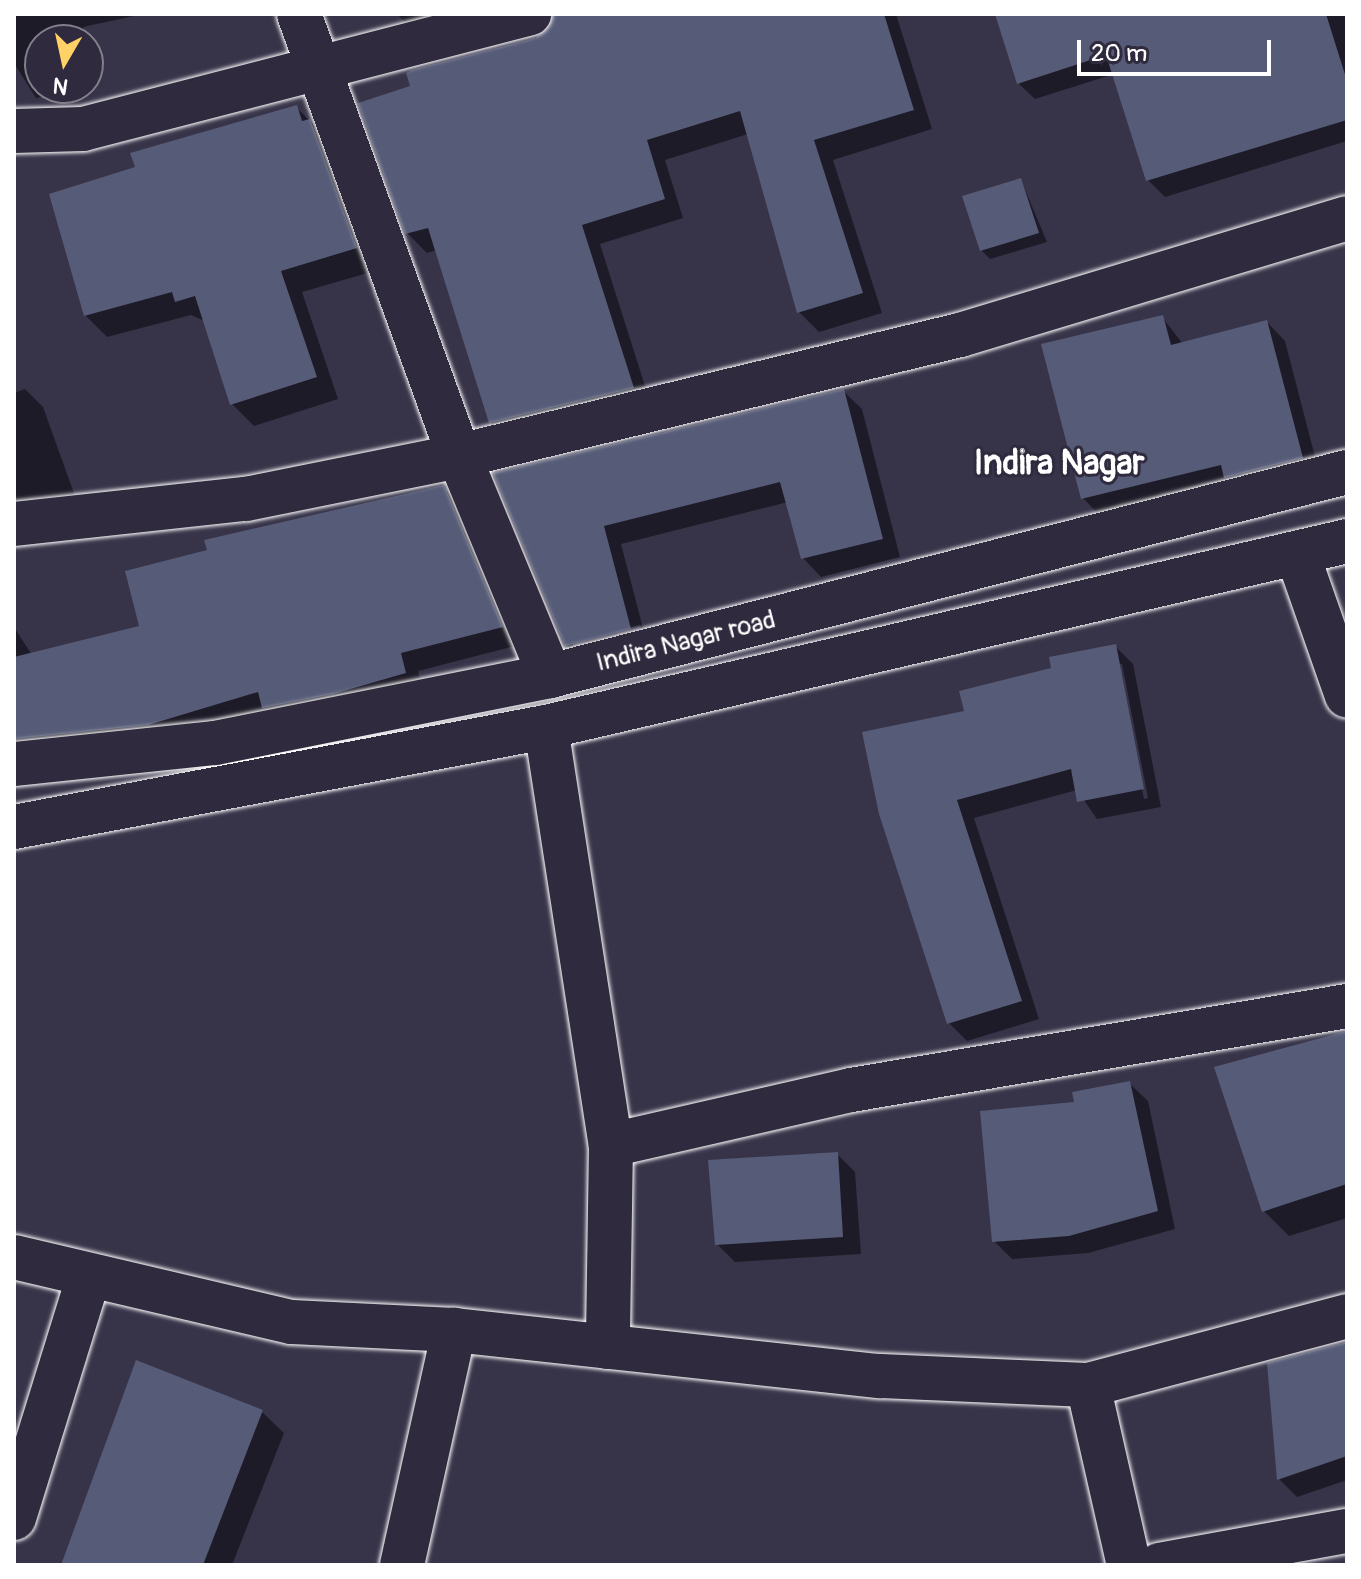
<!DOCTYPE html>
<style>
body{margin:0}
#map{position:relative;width:1361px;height:1579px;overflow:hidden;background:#373449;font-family:Pangolin,sans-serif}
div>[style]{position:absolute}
.shadow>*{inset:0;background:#0007}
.building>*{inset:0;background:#565b77}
.roads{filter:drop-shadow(0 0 2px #fff) drop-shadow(0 0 2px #fff)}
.minor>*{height:44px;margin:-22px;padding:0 22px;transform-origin:22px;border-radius:22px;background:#2f2a3d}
span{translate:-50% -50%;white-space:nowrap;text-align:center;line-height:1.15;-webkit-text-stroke:6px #2f2a3d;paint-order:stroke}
.street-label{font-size:26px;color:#fff}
.district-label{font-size:34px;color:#fff;font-weight:700}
.frame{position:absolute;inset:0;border:16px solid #fff;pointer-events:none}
.north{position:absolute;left:24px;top:24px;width:80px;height:80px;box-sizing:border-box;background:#2f2a3d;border:2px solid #827f8b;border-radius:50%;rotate:189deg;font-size:22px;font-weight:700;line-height:32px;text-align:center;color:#fff}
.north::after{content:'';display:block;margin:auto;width:28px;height:36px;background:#ffd166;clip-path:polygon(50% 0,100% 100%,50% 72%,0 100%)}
.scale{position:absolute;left:1077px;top:40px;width:194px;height:36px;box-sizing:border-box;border:4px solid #fff;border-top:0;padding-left:10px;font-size:24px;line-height:28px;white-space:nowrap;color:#fff;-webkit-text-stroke:6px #2f2a3d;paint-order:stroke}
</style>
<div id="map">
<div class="shadow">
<div style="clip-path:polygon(14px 14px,143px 14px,83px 27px,86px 40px,40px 40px,40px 88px,80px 88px,36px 98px,14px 63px)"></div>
<div style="clip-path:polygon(397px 14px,523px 14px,421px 40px)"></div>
<div style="clip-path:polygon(554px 14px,896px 14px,932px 129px,833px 160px,882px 313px,819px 332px,799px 312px,748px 134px,665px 160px,683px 218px,600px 244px,652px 408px,510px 442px,490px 422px,437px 250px,427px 253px,407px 233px)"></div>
<div style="clip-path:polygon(997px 14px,1347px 14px,1347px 141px,1165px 197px,1148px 180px,1114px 74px,1035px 99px,1018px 83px)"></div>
<div style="clip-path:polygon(88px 48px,96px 85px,88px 86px)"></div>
<div style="clip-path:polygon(296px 107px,332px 143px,378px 270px,302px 292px,338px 399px,254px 426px,232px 404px,205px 321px,191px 315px,107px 337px,85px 315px,137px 169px)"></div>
<div style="clip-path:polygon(1021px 180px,1047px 242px,990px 259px,981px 250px)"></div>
<div style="clip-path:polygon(1162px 317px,1183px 344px,1267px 322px,1285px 341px,1320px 476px,1101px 517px,1083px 498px)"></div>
<div style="clip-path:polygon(25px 389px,43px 407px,75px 496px,14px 517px,14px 393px)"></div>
<div style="clip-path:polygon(evenodd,843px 391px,862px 409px,900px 557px,821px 577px,803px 558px,788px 502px,621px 544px,648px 647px,585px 664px,567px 645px,496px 475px,843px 391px,640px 625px,641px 629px,573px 646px,573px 642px,640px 625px)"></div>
<div style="clip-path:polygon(443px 487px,461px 505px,519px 645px,418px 671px,423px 691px,14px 762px,14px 627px,32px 655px,142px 628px)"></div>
<div style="clip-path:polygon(evenodd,1115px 646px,1133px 664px,1161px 807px,1097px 819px,1077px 790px,974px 818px,1039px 1019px,967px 1041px,949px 1023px,881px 814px,967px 713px,1115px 646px,1118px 664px,1122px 664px,1148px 798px,1144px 799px,1118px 664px)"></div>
<div style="clip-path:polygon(1347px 1034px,1347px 1218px,1289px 1236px,1264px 1211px)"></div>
<div style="clip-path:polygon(1129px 1083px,1148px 1101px,1175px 1229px,1088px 1253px,1012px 1259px,994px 1241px,1076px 1104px)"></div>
<div style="clip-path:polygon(837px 1154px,855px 1172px,861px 1254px,735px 1262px,717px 1244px)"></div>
<div style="clip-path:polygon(1347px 1342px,1347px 1480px,1297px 1497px,1279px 1479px,1269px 1365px)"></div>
<div style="clip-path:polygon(262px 1412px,284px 1433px,232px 1565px,67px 1565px)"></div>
</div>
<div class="building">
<div style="clip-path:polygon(553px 14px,884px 14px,914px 110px,814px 140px,863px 293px,797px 313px,740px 111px,647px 140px,665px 199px,582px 225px,634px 388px,489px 423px,428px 228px,405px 234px,358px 103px,410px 86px,406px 73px,412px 70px,536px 38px)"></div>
<div style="clip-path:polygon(995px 14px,1326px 14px,1347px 81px,1347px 120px,1146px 181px,1106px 55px,1017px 84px)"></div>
<div style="clip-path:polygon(297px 105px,302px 121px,310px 119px,357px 248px,281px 271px,317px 377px,230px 405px,195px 296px,175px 302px,172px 292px,84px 316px,49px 194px,135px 167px,130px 153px)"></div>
<div style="clip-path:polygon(1021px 178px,1039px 233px,980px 251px,962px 196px)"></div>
<div style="clip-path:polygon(1163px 315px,1171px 345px,1267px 320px,1303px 458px,1224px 478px,1221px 465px,1081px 499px,1041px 344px)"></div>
<div style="clip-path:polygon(844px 389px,883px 539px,801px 559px,780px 482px,604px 526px,631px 629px,565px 646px,493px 473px)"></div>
<div style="clip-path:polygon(444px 485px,503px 627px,401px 653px,406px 673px,333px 694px,262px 708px,258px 692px,148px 725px,14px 739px,14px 657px,139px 626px,125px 571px,207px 550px,204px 540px)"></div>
<div style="clip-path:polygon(1116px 644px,1144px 789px,1077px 802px,1071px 769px,957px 800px,1022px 1001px,947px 1024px,879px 814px,862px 732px,964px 711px,959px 691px,1051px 668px,1049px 657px)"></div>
<div style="clip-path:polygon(1347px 1031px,1347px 1184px,1262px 1212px,1214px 1067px)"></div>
<div style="clip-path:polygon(1130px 1081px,1158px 1211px,1069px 1236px,992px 1242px,980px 1111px,1074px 1102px,1072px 1092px)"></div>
<div style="clip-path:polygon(838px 1152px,843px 1237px,715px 1245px,708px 1160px)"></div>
<div style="clip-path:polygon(1347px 1342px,1347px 1456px,1277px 1480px,1267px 1363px)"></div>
<div style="clip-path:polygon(136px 1360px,263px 1410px,203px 1565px,61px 1565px)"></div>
</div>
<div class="roads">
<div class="minor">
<div style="left:299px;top:14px;width:470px;rotate:70.1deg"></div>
<div style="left:459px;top:456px;width:238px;rotate:67.5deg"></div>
<div style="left:14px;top:131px;width:69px;rotate:-1.7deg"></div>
<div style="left:83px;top:129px;width:461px;rotate:-14.5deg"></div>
<div style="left:14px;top:524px;width:233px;rotate:-6.2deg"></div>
<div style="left:246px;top:499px;width:217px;rotate:-11.4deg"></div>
<div style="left:459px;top:456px;width:515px;rotate:-13.58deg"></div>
<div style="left:960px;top:335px;width:404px;rotate:-16.8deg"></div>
<div style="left:1297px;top:553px;width:151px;rotate:70.7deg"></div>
<div style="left:546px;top:727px;width:423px;rotate:81.2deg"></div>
<div style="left:611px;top:1145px;width:202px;rotate:90.9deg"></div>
<div style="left:14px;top:764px;width:202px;rotate:-6deg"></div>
<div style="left:215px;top:743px;width:342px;rotate:-11.3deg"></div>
<div style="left:550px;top:676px;width:823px;rotate:-14.36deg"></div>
<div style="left:14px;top:827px;width:541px;rotate:-10.65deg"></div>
<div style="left:546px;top:727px;width:822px;rotate:-13.07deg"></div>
<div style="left:611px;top:1145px;width:246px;rotate:-12.9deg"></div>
<div style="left:851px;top:1090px;width:503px;rotate:-9.61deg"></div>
<div style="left:14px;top:1257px;width:285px;rotate:13.2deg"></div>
<div style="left:292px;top:1322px;width:162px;rotate:2.8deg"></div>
<div style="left:454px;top:1330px;width:428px;rotate:6.2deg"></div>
<div style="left:880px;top:1376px;width:208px;rotate:2.5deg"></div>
<div style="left:1088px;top:1385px;width:185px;rotate:77.2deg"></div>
<div style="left:1088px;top:1385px;width:268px;rotate:-14.9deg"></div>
<div style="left:14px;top:1518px;width:254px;rotate:-72.8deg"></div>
<div style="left:402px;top:1565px;width:241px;rotate:-77.5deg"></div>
<div style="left:1159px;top:1565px;width:191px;rotate:-10.3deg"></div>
</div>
</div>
<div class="street-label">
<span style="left:686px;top:642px;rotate:-14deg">Indira Nagar road</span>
</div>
<div class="district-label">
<span style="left:1059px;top:464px">Indira Nagar</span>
</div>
<div class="frame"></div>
<div class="north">N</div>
<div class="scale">20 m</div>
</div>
